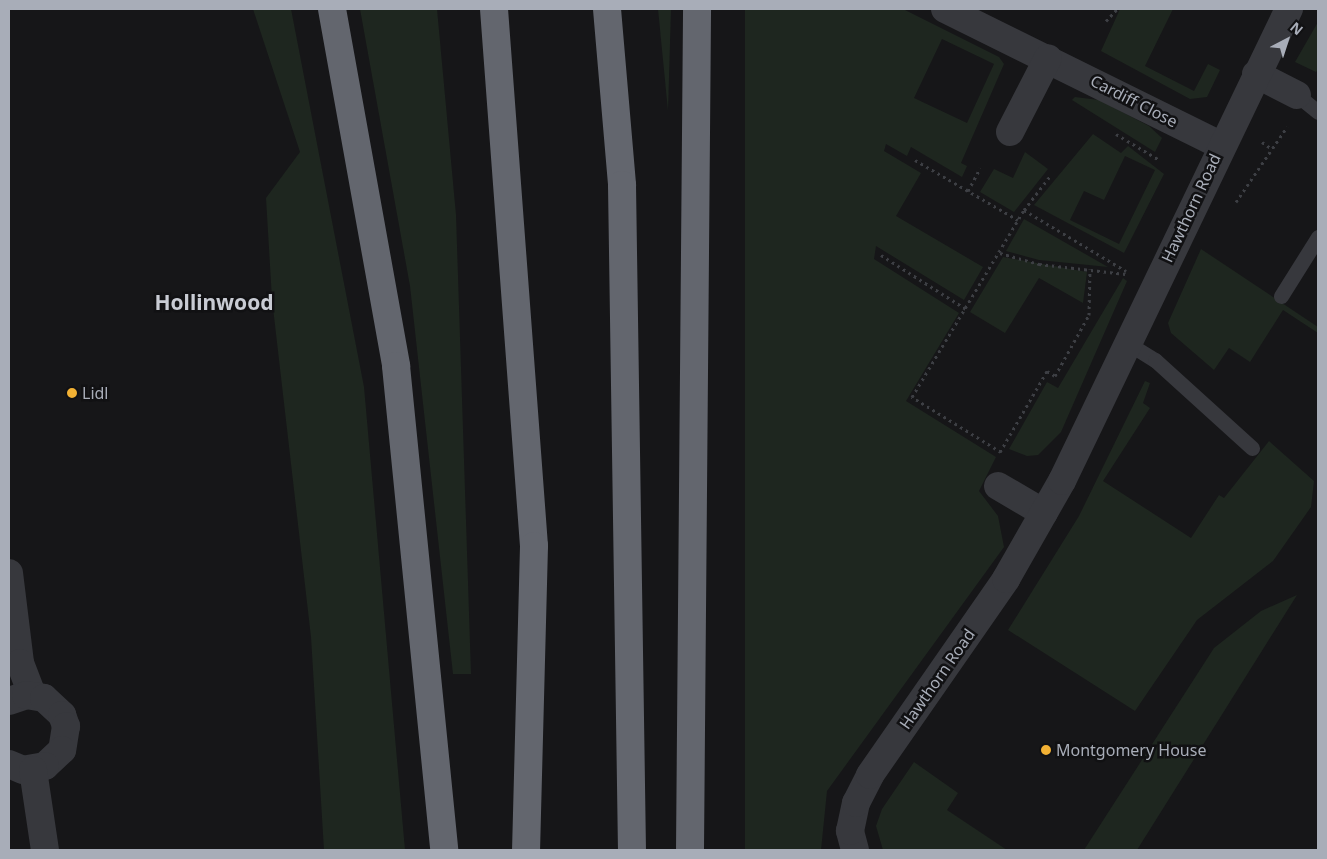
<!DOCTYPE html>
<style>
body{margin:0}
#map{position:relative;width:1327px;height:859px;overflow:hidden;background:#161618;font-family:"Noto Sans",sans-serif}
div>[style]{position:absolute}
.green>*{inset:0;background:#1e261f}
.path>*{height:3px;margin-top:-1.5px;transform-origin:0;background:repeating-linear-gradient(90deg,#3d3f44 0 2.5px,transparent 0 6.5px)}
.service>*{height:15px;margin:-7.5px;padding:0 7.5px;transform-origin:7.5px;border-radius:7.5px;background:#37383d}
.minor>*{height:28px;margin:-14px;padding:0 14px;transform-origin:14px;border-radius:14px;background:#37383d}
.motorway>*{height:28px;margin:-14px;padding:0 14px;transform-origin:14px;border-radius:14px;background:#63666e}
.dots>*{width:14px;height:14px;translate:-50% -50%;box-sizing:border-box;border:2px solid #111113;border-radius:50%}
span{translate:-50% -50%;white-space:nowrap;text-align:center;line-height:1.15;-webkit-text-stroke:5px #111113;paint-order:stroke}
.street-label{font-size:16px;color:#a8adb8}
.poi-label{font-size:16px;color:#a8adb8}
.left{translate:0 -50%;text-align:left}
.district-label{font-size:21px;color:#c9ccd4;font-weight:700}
.frame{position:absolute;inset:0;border:10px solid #a8adb8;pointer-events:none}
.north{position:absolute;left:1262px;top:15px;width:50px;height:50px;-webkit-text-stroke:4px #111113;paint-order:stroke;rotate:40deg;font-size:14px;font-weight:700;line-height:20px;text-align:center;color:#a8adb8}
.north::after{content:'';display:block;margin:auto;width:18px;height:22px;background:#a8adb8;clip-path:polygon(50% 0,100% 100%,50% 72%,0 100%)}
</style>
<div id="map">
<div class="green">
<div style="clip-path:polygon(253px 9px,291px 9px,364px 387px,405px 850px,324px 850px,311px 637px,272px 299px,266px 198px,300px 152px)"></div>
<div style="clip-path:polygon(360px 9px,437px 9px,456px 215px,471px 674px,453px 674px,410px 286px)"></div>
<div style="clip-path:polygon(658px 9px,671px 9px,668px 111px)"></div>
<div style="clip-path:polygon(evenodd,745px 9px,903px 9px,999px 57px,1004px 64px,961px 163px,967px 166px,962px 177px,911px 147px,907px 156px,886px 144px,884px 151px,921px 173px,896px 216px,983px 267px,964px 300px,876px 246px,874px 259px,959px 313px,906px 401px,996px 457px,979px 491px,998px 516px,1004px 547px,827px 791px,821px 850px,745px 850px,745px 9px,942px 39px,994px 64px,967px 123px,914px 98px,942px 39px)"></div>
<div style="clip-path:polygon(1120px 9px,1173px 9px,1145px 66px,1194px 91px,1208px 64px,1220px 70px,1207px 97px,1190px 99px,1101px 51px)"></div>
<div style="clip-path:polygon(1318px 22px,1318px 69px,1316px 72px,1295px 62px)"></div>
<div style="clip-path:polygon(1075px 97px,1099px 100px,1149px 126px,1162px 138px,1155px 152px,1072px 100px)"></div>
<div style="clip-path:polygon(evenodd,1093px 134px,1121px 153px,1128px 146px,1164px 174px,1124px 253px,1034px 205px,1093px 134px,1125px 156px,1155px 170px,1119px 244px,1070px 220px,1084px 191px,1104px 200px,1125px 156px)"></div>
<div style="clip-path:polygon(1025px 152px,1048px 169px,1014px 212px,980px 192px,994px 169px,1013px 178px)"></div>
<div style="clip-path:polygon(1024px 219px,1108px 267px,1039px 260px,1006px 251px)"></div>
<div style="clip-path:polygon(1201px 249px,1318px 327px,1318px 333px,1283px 310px,1250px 362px,1229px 348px,1214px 370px,1171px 333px,1168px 323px)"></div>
<div style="clip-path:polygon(1003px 257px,1087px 272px,1083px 303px,1039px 278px,1005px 333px,970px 312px)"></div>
<div style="clip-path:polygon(1123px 278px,1127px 281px,1061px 432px,1038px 455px,1027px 456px,1009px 449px,1047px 382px,1058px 388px)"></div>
<div style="clip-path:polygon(1145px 381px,1150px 383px,1143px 403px,1150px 408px,1103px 481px,1191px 538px,1219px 495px,1224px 498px,1269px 441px,1314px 481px,1311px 507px,1273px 561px,1197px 620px,1135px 711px,1008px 630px,1079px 516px)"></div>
<div style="clip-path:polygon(1297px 595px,1137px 850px,1084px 850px,1214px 648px,1261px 611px)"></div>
<div style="clip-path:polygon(914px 762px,958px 793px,947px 810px,1007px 850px,883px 850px,876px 826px,882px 809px)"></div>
</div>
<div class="path">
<div style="left:1106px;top:21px;width:16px;rotate:-47deg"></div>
<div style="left:1116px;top:134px;width:49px;rotate:30.8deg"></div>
<div style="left:1262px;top:142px;width:12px;rotate:35deg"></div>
<div style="left:915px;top:160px;width:119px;rotate:30.2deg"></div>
<div style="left:968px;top:191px;width:26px;rotate:-62deg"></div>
<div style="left:1236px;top:202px;width:91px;rotate:-55.8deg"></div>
<div style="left:1024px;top:210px;width:119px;rotate:30.9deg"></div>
<div style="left:1000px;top:253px;width:41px;rotate:15.8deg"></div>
<div style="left:1039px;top:264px;width:87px;rotate:6.6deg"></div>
<div style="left:881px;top:255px;width:101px;rotate:32.4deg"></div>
<div style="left:1000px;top:452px;width:94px;rotate:-59.9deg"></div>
<div style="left:1047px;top:371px;width:9px;rotate:32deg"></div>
<div style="left:1055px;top:376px;width:70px;rotate:-60.9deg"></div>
<div style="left:1089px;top:315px;width:46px;rotate:-88.8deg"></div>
<div style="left:1001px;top:452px;width:105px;rotate:-148.3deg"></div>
<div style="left:912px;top:397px;width:218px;rotate:-59.1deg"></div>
<div style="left:1024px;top:210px;width:44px;rotate:-52.4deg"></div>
</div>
<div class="service">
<div style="left:1297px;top:95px;width:27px;rotate:39deg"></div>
<div style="left:1281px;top:296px;width:70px;rotate:-57.9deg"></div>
<div style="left:1129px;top:344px;width:31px;rotate:32deg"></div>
<div style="left:1155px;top:360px;width:131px;rotate:42.2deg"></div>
</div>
<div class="minor">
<div style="left:945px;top:9px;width:307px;rotate:26.3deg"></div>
<div style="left:1256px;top:74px;width:46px;rotate:27.1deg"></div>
<div style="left:1010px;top:132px;width:83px;rotate:-62.8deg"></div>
<div style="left:998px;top:486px;width:53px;rotate:30.4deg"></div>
<div style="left:9px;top:573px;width:91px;rotate:83deg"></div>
<div style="left:20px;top:663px;width:34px;rotate:69deg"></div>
<div style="left:9px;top:701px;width:18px;rotate:-19deg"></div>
<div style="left:26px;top:695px;width:18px;rotate:9deg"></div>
<div style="left:44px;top:698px;width:25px;rotate:43deg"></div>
<div style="left:62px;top:715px;width:12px;rotate:70deg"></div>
<div style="left:66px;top:726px;width:24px;rotate:99deg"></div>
<div style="left:62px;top:750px;width:23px;rotate:137deg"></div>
<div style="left:45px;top:766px;width:22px;rotate:170deg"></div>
<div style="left:23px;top:770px;width:15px;rotate:-157deg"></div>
<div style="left:33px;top:770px;width:81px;rotate:81.5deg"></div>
<div style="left:855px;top:850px;width:20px;rotate:-105deg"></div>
<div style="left:850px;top:831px;width:29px;rotate:-78deg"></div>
<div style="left:856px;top:803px;width:31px;rotate:-63deg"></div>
<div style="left:870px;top:775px;width:239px;rotate:-55.2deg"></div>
<div style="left:1006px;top:579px;width:113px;rotate:-60.3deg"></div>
<div style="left:1062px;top:481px;width:524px;rotate:-64.32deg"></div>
</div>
<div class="motorway">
<div style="left:332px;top:9px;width:363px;rotate:79.8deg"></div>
<div style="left:396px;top:366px;width:486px;rotate:84.3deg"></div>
<div style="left:494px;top:9px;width:538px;rotate:85.74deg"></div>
<div style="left:534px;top:546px;width:304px;rotate:91.5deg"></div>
<div style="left:607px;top:9px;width:177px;rotate:85.1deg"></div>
<div style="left:622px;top:185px;width:665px;rotate:89.14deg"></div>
<div style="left:690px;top:850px;width:841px;rotate:-89.52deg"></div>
</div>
<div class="dots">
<div style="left:72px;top:393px;background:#f2b134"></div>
<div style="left:1046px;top:750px;background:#f2b134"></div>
</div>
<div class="street-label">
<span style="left:1134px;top:101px;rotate:27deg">Cardiff Close</span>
<span style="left:1191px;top:208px;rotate:-65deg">Hawthorn Road</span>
<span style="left:937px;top:679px;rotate:-55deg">Hawthorn Road</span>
</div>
<div class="poi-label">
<span class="left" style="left:82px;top:393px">Lidl</span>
<span class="left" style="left:1056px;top:750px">Montgomery House</span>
</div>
<div class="district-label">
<span style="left:214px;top:302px">Hollinwood</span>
</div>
<div class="frame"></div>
<div class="north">N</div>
</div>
